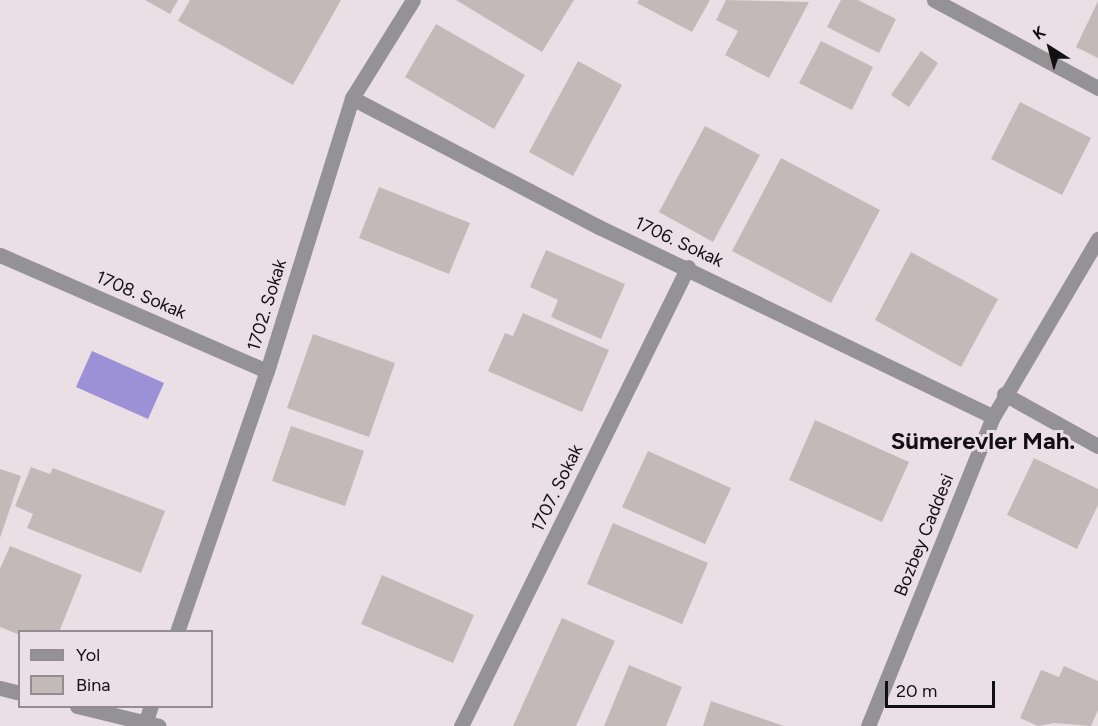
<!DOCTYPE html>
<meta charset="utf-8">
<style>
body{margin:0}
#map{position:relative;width:1098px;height:726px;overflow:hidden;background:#e9dfe4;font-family:Figtree,sans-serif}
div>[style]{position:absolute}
.water>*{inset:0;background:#9c90d7}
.building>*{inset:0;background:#c4b9b9}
.minor>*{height:15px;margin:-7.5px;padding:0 7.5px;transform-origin:7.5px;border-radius:7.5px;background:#949295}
span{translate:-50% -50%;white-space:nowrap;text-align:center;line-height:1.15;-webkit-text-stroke:6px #e9dfe4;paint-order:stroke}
.street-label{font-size:18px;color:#131012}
.district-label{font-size:24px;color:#131012;font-weight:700}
.legend{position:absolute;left:18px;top:630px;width:195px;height:78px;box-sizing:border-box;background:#e9dfe4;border:2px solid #938c90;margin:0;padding:8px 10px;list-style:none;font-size:18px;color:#131012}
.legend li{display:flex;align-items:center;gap:12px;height:30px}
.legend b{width:30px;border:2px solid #938c90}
.north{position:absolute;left:1020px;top:18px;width:60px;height:60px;-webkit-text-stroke:4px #e9dfe4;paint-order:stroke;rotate:324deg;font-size:16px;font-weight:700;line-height:24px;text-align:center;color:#131012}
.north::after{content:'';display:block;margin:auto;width:21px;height:27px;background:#131012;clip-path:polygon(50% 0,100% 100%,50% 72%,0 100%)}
.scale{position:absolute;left:885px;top:681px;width:110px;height:27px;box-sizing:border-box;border:3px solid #131012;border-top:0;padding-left:8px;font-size:18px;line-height:21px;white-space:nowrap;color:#131012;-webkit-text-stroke:4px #e9dfe4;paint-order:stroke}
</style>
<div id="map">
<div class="water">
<div style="clip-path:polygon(92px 351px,164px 383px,148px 419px,76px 387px)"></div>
</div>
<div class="building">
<div style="clip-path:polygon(145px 0,178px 0,170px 14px)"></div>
<div style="clip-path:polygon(190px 0,341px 0,293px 85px,178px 21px)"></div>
<div style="clip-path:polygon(456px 0,574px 0,542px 52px)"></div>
<div style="clip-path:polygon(639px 0,710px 0,692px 32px,637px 3px)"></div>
<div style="clip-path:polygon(726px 0,809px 2px,769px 78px,725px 55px,738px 31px,716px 20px)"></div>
<div style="clip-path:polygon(841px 0,858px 0,896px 19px,879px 53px,827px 27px)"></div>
<div style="clip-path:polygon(1098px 1px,1098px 58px,1076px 47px)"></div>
<div style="clip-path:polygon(436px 24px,525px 75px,494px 129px,405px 77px)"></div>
<div style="clip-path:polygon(821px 41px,873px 67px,852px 110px,799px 83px)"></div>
<div style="clip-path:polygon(921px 51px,938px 63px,909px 107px,891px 95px)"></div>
<div style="clip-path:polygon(578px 61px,622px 85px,573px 176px,529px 152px)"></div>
<div style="clip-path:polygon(1020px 102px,1091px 138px,1062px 195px,991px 159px)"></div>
<div style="clip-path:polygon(705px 126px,760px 155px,713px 242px,659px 212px)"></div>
<div style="clip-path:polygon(781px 158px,880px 210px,831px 303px,732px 251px)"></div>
<div style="clip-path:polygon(379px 187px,470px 223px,449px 274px,359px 238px)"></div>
<div style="clip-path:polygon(546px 250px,625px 284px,601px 339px,551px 317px,558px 300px,530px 287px)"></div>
<div style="clip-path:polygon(911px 252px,998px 299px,961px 367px,875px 320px)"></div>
<div style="clip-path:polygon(523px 313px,609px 350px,582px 412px,488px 371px,505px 333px,513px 336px)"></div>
<div style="clip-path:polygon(313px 334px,395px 363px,369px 437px,287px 408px)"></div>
<div style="clip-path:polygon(815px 420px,909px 462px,882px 522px,789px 480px)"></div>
<div style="clip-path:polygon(291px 426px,364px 451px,345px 506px,272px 481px)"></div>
<div style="clip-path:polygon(648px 451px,731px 488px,705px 544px,622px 507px)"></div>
<div style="clip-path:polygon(1034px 458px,1098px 489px,1098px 505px,1077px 549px,1007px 515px)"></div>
<div style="clip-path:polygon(31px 467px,50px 474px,53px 468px,165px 511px,141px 573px,27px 528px,33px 514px,15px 506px)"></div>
<div style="clip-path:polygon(0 469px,21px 476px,0 538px)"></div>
<div style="clip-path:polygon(613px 523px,708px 563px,682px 624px,587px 584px)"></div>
<div style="clip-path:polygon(10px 546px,82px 575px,59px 632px,20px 632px,20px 635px,0 627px,0 569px)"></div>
<div style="clip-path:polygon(382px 575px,474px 615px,453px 663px,361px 624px)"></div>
<div style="clip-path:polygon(562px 618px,615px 641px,576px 726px,513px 726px)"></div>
<div style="clip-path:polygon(629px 665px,682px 687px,666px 726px,604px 726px)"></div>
<div style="clip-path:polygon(1064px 666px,1098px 681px,1098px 710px,1091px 726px,1054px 723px,1038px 726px,1020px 718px,1041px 670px,1059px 677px)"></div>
<div style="clip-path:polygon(711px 701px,784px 726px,703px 726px)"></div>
</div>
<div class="minor">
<div style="left:934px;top:0;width:186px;rotate:28.2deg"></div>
<div style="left:352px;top:98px;width:279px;rotate:27.6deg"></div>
<div style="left:599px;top:227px;width:437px;rotate:25.7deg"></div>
<div style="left:0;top:255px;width:291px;rotate:23.5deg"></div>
<div style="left:1004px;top:394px;width:107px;rotate:29deg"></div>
<div style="left:177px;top:632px;width:276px;rotate:-71deg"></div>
<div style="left:267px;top:371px;width:286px;rotate:-72.7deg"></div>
<div style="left:352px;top:98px;width:115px;rotate:-58.1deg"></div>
<div style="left:0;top:688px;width:21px;rotate:14deg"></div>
<div style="left:77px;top:706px;width:84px;rotate:13.7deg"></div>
<div style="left:144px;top:726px;width:21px;rotate:-71deg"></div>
<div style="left:461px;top:726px;width:512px;rotate:-63.69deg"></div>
<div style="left:868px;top:726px;width:333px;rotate:-68deg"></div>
<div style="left:993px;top:417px;width:207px;rotate:-59.5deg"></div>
</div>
<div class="street-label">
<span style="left:679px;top:242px;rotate:25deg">1706. Sokak</span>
<span style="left:141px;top:295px;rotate:23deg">1708. Sokak</span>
<span style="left:267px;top:305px;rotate:-73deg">1702. Sokak</span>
<span style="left:557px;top:488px;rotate:-64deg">1707. Sokak</span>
<span style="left:924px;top:535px;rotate:-68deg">Bozbey Caddesi</span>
</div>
<div class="district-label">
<span style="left:983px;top:441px">Sümerevler Mah.</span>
</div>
<ul class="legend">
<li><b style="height:8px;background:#949295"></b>Yol</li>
<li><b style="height:16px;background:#c4b9b9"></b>Bina</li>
</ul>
<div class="north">K</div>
<div class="scale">20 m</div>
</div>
